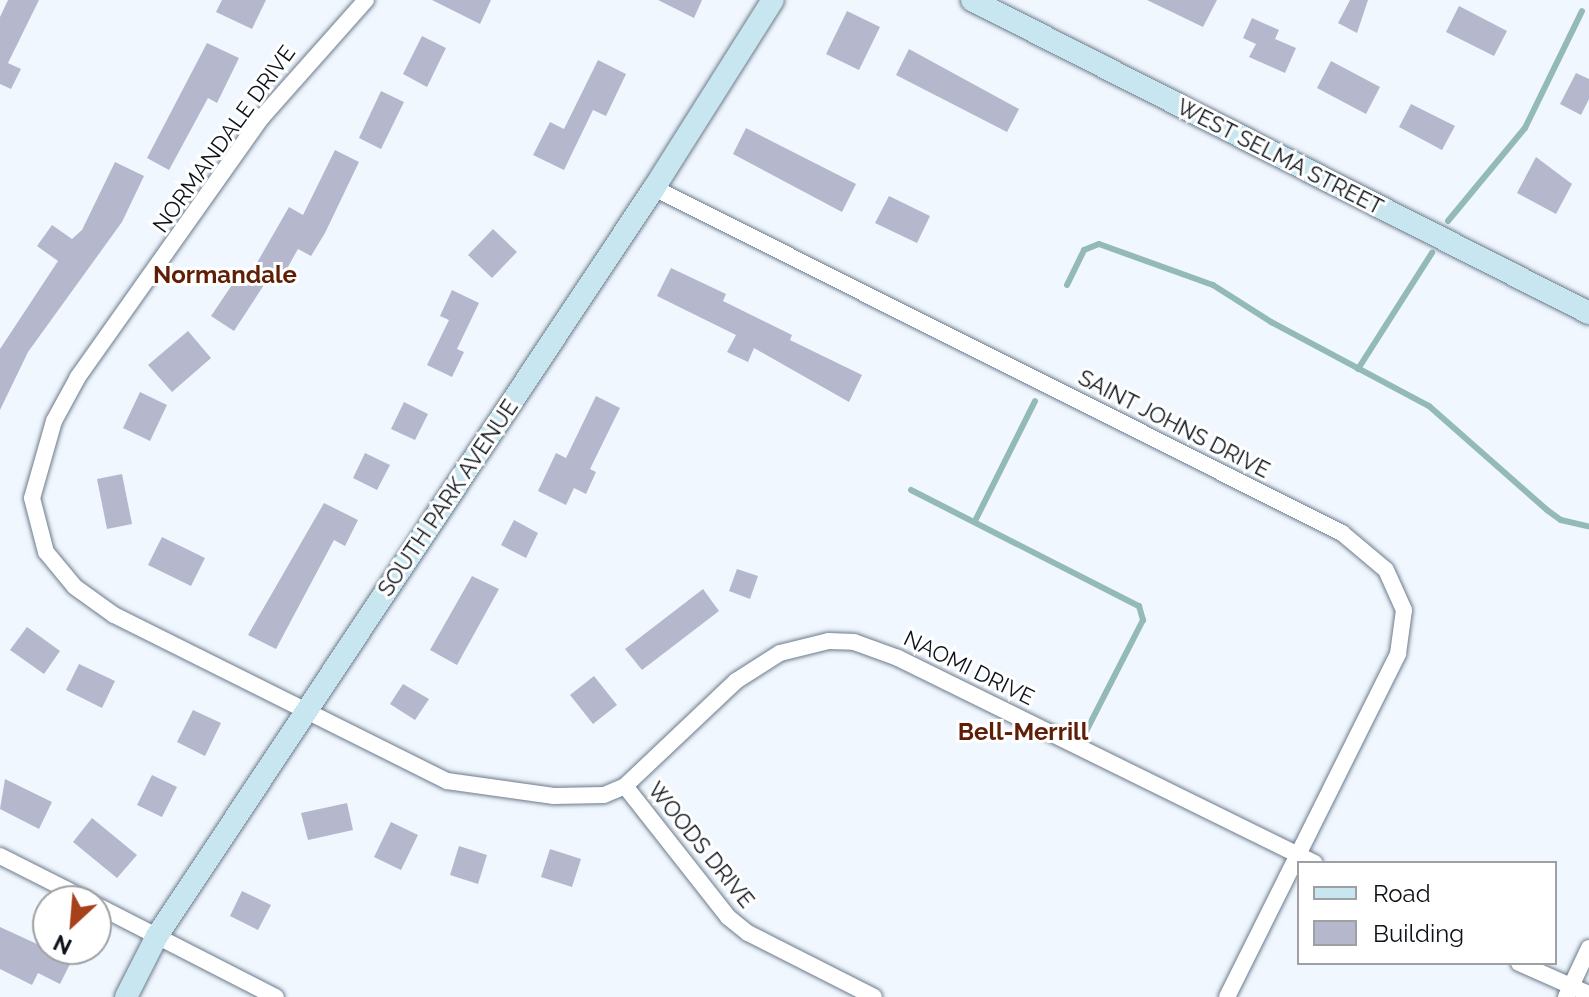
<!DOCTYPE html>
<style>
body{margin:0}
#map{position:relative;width:1589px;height:997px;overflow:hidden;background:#f0f7fe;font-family:Raleway,sans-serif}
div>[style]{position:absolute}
.stream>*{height:6px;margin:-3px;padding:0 3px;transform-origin:3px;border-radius:3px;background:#93bab8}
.building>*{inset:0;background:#b5b8cd}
.roads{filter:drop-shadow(0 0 2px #6d7b8b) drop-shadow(0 0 2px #6d7b8b)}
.street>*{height:16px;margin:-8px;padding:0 8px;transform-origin:8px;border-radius:8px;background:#fff}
.secondary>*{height:22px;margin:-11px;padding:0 11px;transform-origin:11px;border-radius:11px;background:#c8e6f0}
span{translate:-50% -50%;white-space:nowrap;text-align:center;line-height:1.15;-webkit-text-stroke:6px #fff;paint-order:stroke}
.street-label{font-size:22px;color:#0d1218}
.neighbourhood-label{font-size:24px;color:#5f1e05;font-weight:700}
.legend{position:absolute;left:1297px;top:861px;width:260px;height:104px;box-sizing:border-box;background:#fff;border:2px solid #9ea0a3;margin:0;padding:10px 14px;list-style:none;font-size:24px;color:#0d1218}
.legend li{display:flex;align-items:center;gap:16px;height:40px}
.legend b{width:40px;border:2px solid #9ea0a3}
.north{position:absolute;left:32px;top:885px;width:80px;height:80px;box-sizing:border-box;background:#fff;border:2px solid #9ea0a3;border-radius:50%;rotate:206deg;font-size:22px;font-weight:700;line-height:32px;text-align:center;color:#0d1218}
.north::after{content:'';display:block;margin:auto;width:28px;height:36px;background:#a7411a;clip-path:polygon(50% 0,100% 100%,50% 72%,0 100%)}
</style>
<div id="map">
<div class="stream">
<div style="left:1448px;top:221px;width:121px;rotate:-50.4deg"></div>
<div style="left:1525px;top:128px;width:130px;rotate:-64deg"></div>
<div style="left:1067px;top:285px;width:39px;rotate:-64deg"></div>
<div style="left:1084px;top:250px;width:16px;rotate:-22deg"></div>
<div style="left:1099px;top:244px;width:121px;rotate:19.8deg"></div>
<div style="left:1213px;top:285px;width:69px;rotate:32.5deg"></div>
<div style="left:1271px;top:322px;width:179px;rotate:28deg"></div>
<div style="left:1429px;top:406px;width:157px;rotate:41.4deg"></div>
<div style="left:1547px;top:510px;width:17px;rotate:36deg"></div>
<div style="left:1561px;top:520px;width:28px;rotate:13deg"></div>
<div style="left:1358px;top:369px;width:138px;rotate:-57.5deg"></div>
<div style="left:911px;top:490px;width:256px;rotate:27deg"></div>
<div style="left:1139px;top:606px;width:15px;rotate:74deg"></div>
<div style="left:1143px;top:620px;width:131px;rotate:117.1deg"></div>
<div style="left:975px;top:521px;width:134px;rotate:-63.4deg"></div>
</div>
<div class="building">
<div style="clip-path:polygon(8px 0,39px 0,8px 63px,21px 69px,11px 89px,0 84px,0 17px)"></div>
<div style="clip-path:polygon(222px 0,266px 0,252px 29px,216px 12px)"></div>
<div style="clip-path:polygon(432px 0,491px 0,480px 24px)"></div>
<div style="clip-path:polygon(658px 0,702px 0,694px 18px)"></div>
<div style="clip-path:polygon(1147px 0,1217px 0,1203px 27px)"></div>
<div style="clip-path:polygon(1350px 0,1368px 0,1357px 33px,1338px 23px)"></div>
<div style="clip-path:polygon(1459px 6px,1507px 31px,1494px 56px,1446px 32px)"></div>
<div style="clip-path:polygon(847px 11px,880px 27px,859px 70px,826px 54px)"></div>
<div style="clip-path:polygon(1252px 18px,1279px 30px,1275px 39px,1296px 48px,1285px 73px,1249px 57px,1256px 44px,1243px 38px)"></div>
<div style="clip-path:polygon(422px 36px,446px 48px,427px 87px,403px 74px)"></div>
<div style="clip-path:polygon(207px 43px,239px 58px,217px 103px,208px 98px,169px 170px,147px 158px)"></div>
<div style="clip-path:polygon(909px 49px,1019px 109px,1007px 132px,896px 75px)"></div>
<div style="clip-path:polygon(598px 60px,626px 74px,606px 116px,593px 110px,564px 170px,533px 155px,550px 122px,564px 129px)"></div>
<div style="clip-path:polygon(1331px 61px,1380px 87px,1366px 114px,1317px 88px)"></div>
<div style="clip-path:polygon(1576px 73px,1589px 79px,1589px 99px,1581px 115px,1560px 104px)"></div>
<div style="clip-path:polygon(381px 91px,404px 102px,381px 149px,359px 138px)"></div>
<div style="clip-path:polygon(1411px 104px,1455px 126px,1442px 150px,1399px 127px)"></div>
<div style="clip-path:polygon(746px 128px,856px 184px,842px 212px,733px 154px)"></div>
<div style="clip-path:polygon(335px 150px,359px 162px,325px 233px,311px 256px,298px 249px,284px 274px,275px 268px,234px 331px,211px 316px,242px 270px,250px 275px,289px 207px,303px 215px)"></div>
<div style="clip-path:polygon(1536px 157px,1572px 184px,1556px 214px,1517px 193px)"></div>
<div style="clip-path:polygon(115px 162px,144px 176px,122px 222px,28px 352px,0 410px,0 349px,58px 261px,37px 246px,52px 225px,72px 239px,82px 230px)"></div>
<div style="clip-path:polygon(889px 196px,930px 216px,917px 243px,875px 223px)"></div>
<div style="clip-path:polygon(493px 229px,517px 252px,492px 278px,468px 255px)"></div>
<div style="clip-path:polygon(671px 268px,726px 294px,723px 301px,792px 335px,790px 340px,862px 375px,849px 402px,754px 348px,748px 362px,727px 352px,736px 335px,657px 296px)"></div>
<div style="clip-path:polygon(452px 290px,479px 303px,457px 349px,464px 352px,452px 377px,427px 365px,449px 320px,440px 316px)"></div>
<div style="clip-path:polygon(188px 331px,211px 358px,172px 392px,148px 365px)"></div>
<div style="clip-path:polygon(140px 392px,167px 405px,150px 441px,123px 428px)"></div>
<div style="clip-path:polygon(596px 396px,620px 408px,590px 469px,596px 472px,586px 494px,574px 488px,566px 505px,538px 491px,556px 453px,566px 458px)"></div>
<div style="clip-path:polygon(404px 402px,428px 414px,415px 440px,391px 429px)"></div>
<div style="clip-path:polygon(365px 453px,390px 465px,377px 490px,353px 478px)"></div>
<div style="clip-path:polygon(122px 474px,132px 524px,107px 529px,97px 479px)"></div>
<div style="clip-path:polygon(324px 503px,358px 520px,345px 546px,334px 540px,276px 649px,248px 635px)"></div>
<div style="clip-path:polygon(514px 520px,538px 533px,526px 558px,501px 545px)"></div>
<div style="clip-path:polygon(162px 537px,205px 558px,191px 586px,148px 565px)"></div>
<div style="clip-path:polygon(737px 569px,758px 576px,750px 599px,729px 591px)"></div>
<div style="clip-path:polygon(472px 576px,499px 589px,457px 665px,430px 650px)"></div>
<div style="clip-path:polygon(703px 589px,719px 611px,642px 670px,625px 649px)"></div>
<div style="clip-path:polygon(27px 627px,60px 651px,44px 674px,10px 650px)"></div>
<div style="clip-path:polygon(79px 664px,115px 681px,102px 708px,66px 690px)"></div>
<div style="clip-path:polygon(594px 676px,617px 705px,593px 724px,570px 695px)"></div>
<div style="clip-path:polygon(403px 684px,429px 699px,415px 720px,390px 704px)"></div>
<div style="clip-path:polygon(193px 710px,221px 723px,205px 756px,177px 742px)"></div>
<div style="clip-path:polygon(152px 775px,177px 787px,162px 817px,137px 805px)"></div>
<div style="clip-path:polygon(5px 779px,52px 802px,39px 829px,0 809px)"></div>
<div style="clip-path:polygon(347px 803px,353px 830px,308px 840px,301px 813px)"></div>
<div style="clip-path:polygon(92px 818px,137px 855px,117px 878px,73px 842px)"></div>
<div style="clip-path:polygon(391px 822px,418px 835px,401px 870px,374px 857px)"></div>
<div style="clip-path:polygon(459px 846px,487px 855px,478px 884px,450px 875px)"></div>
<div style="clip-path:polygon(550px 849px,581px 859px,572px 887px,541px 877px)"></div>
<div style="clip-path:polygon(242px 891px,271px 905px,258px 930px,230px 916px)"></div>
<div style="clip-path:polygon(0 927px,72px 960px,60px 984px,38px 973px,32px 985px,0 969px)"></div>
</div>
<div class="roads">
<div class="street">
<div style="left:366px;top:0;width:157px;rotate:131.6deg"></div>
<div style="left:262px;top:117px;width:319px;rotate:125.3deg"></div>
<div style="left:78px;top:377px;width:50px;rotate:118.6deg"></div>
<div style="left:54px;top:421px;width:80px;rotate:105.9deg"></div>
<div style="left:32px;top:498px;width:56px;rotate:75.5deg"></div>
<div style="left:46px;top:552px;width:45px;rotate:50.4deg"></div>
<div style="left:75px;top:587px;width:48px;rotate:35.7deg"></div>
<div style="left:114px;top:615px;width:372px;rotate:26.5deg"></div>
<div style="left:447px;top:781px;width:108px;rotate:8deg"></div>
<div style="left:554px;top:796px;width:50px;rotate:-1.1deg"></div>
<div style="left:604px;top:795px;width:23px;rotate:-23deg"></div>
<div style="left:625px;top:786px;width:153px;rotate:-43.4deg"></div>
<div style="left:736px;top:681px;width:52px;rotate:-32.5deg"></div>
<div style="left:780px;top:653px;width:50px;rotate:-13.8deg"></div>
<div style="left:829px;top:641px;width:25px;rotate:2deg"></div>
<div style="left:854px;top:642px;width:47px;rotate:20deg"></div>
<div style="left:898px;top:658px;width:464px;rotate:26.2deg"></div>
<div style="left:654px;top:188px;width:770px;rotate:26.63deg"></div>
<div style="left:1342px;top:533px;width:57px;rotate:40.1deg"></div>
<div style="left:1386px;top:570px;width:44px;rotate:65.8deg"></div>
<div style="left:1404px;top:610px;width:44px;rotate:97.8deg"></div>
<div style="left:1398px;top:654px;width:383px;rotate:116.5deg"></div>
<div style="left:625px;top:786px;width:167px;rotate:51.8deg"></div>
<div style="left:728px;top:917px;width:26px;rotate:39deg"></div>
<div style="left:748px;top:933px;width:141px;rotate:26.9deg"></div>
<div style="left:0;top:856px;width:100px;rotate:26.8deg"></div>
<div style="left:96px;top:905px;width:202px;rotate:27.1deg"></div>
<div style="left:1519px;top:963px;width:77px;rotate:23.9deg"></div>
<div style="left:1566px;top:997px;width:54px;rotate:-64.9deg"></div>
</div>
<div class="secondary">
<div style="left:972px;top:0;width:692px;rotate:26.9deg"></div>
<div style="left:126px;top:997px;width:68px;rotate:-63.1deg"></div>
<div style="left:157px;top:936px;width:898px;rotate:-56.4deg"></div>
<div style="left:654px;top:188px;width:222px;rotate:-57.7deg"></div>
</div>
</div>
<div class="street-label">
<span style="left:224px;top:139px;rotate:-54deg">NORMANDALE DRIVE</span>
<span style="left:1280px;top:157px;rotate:27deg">WEST SELMA STREET</span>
<span style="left:1174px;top:424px;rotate:27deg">SAINT JOHNS DRIVE</span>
<span style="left:448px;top:498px;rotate:-56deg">SOUTH PARK AVENUE</span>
<span style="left:969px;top:668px;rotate:26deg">NAOMI DRIVE</span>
<span style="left:701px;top:845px;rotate:51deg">WOODS DRIVE</span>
</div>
<div class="neighbourhood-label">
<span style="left:225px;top:275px">Normandale</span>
<span style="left:1023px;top:732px">Bell-Merrill</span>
</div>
<ul class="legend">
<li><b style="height:10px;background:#c8e6f0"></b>Road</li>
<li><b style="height:22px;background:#b5b8cd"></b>Building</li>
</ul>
<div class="north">N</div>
</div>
